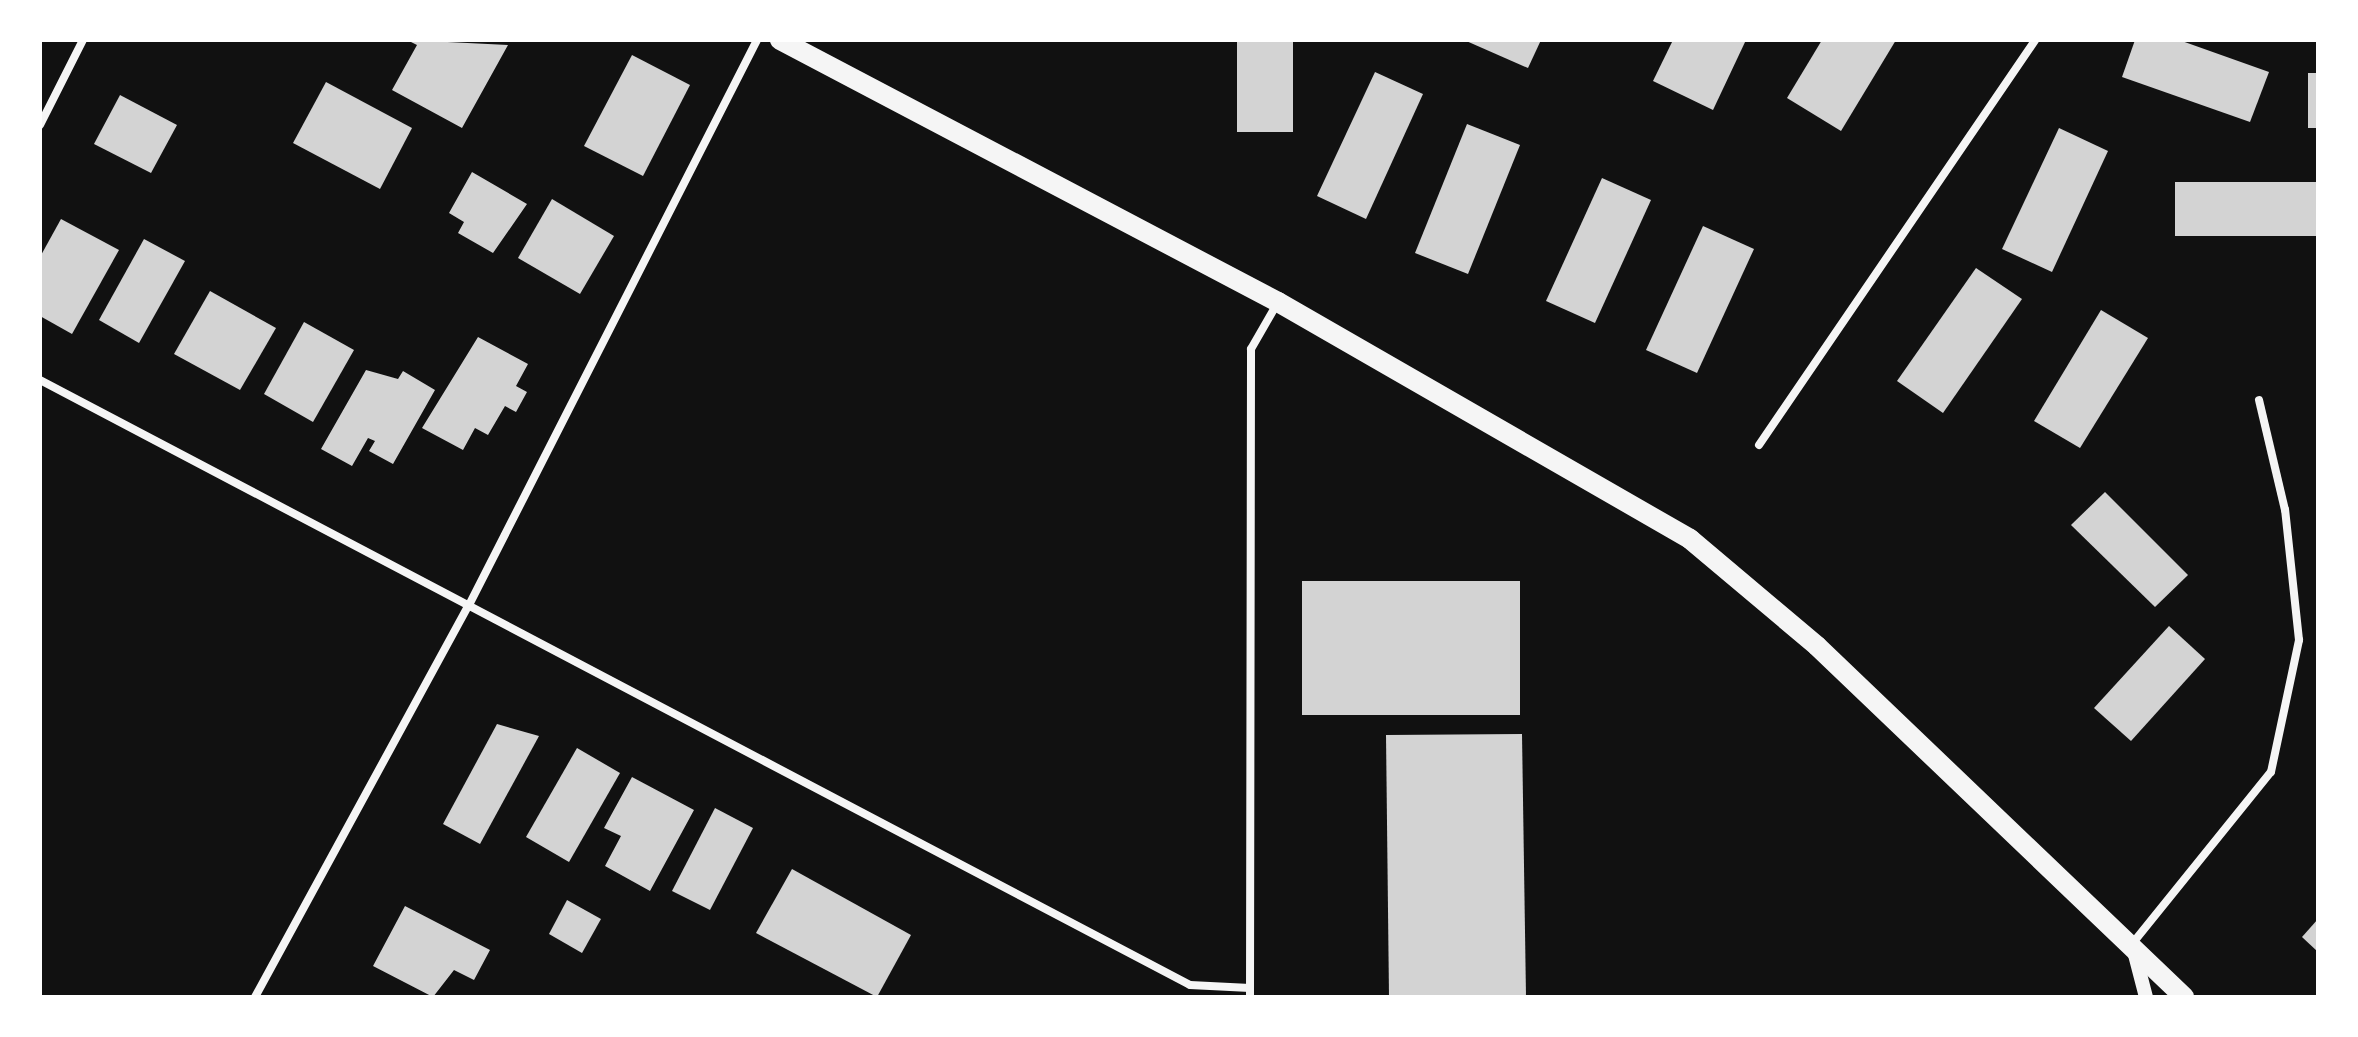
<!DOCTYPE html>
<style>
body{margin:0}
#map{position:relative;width:2358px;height:1037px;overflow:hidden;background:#111;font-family:"Alegreya Sans",sans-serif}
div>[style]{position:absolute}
.building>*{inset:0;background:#d3d3d3}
.minor>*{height:8px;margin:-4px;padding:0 4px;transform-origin:4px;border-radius:4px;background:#f5f5f5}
.tertiary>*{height:14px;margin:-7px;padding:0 7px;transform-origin:7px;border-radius:7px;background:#f5f5f5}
.primary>*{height:20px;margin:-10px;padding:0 10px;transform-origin:10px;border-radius:10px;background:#f5f5f5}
span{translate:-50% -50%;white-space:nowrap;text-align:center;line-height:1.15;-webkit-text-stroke:8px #fff;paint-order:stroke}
.frame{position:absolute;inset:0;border:42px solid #fff;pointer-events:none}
</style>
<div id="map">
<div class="building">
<div style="clip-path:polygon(407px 40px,508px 45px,462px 128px,392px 90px,417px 45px)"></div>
<div style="clip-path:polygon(1237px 40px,1293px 40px,1293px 132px,1237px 132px)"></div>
<div style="clip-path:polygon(1464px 40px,1541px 40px,1528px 68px)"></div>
<div style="clip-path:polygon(1673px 40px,1746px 40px,1713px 110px,1653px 81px)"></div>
<div style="clip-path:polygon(1822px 40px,1896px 40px,1841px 131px,1787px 98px)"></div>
<div style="clip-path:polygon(2135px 40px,2179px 40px,2269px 72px,2250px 122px,2122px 77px)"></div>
<div style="clip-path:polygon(632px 55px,690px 85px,643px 176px,584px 146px)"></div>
<div style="clip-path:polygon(1375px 72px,1423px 94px,1366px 219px,1317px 196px)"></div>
<div style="clip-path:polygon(2308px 73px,2318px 73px,2318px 128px,2308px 128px)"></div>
<div style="clip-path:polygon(326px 82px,412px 128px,380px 189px,293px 143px)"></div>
<div style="clip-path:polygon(120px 95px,177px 125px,151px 173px,94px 144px)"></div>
<div style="clip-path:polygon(1467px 124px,1520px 145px,1468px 274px,1415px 253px)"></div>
<div style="clip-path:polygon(2059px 128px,2108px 151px,2052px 272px,2002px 249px)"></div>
<div style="clip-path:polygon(472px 172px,527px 204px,493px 253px,458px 233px,464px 222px,449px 213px)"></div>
<div style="clip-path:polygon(1602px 178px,1651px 200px,1595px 323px,1546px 301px)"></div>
<div style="clip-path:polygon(2175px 182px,2318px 182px,2318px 236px,2175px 236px)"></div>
<div style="clip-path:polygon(552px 199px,614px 236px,580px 294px,518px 258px)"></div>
<div style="clip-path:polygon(61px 219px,119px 250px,72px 334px,40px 316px,40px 257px)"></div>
<div style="clip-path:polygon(1703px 226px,1754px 249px,1697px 373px,1646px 350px)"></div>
<div style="clip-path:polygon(144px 239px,185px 261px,139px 343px,99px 320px)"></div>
<div style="clip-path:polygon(1976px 268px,2022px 299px,1943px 413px,1897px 381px)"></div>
<div style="clip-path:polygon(210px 291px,276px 328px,240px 390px,174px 354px)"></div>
<div style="clip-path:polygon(2101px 310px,2148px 338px,2080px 448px,2034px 421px)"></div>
<div style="clip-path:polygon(304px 322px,354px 350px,313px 422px,264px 394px)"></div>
<div style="clip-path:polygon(478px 337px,528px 364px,516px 386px,527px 392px,516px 412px,505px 406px,488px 435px,475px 428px,463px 450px,422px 428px)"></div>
<div style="clip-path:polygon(366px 370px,398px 379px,403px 371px,435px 390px,393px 464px,369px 451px,375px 441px,368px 438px,352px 466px,321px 449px)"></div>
<div style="clip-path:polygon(2105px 492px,2188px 575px,2155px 607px,2071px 525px)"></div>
<div style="clip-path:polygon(1302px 581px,1520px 581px,1520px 715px,1302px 715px)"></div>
<div style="clip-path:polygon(2169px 626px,2205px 659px,2131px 741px,2094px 708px)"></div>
<div style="clip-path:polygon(497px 724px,539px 736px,480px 844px,443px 824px)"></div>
<div style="clip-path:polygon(1522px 734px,1526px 997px,1389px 997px,1386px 735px)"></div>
<div style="clip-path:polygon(577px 748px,620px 773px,569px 862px,526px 837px)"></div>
<div style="clip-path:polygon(632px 777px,694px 810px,650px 891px,605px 866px,621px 836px,604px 828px)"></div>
<div style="clip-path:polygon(715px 808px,753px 828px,710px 910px,672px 891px)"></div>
<div style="clip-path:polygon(792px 869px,911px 935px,877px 997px,756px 933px)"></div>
<div style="clip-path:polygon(567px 900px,601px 919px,582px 953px,549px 934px)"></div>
<div style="clip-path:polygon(405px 906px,490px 950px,474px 980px,454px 970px,433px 997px,373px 966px)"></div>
<div style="clip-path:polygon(2318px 919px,2318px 952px,2302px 937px)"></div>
</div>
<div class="minor">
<div style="left:40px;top:125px;width:95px;rotate:-63.2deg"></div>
<div style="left:40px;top:380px;width:1299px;rotate:27.75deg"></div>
<div style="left:1190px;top:985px;width:60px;rotate:2.9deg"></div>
<div style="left:1759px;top:445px;width:490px;rotate:-55.7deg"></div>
<div style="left:2132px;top:944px;width:221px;rotate:-51.1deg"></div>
<div style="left:2271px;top:772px;width:135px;rotate:-78deg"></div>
<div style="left:2299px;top:640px;width:131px;rotate:-96.1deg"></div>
<div style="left:2285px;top:510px;width:113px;rotate:-103.3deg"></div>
<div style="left:255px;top:997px;width:444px;rotate:-61.4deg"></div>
<div style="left:468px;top:607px;width:636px;rotate:-62.99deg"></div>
<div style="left:1250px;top:997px;width:648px;rotate:-89.91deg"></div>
<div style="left:1251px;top:349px;width:54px;rotate:-60.1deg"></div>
</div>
<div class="tertiary">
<div style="left:2134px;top:951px;width:48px;rotate:75.4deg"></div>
</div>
<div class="primary">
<div style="left:780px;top:40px;width:563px;rotate:27.75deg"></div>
<div style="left:1278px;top:302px;width:475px;rotate:29.9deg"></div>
<div style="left:1690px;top:539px;width:166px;rotate:40.1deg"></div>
<div style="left:1817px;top:646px;width:508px;rotate:43.72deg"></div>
</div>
<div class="frame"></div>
</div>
